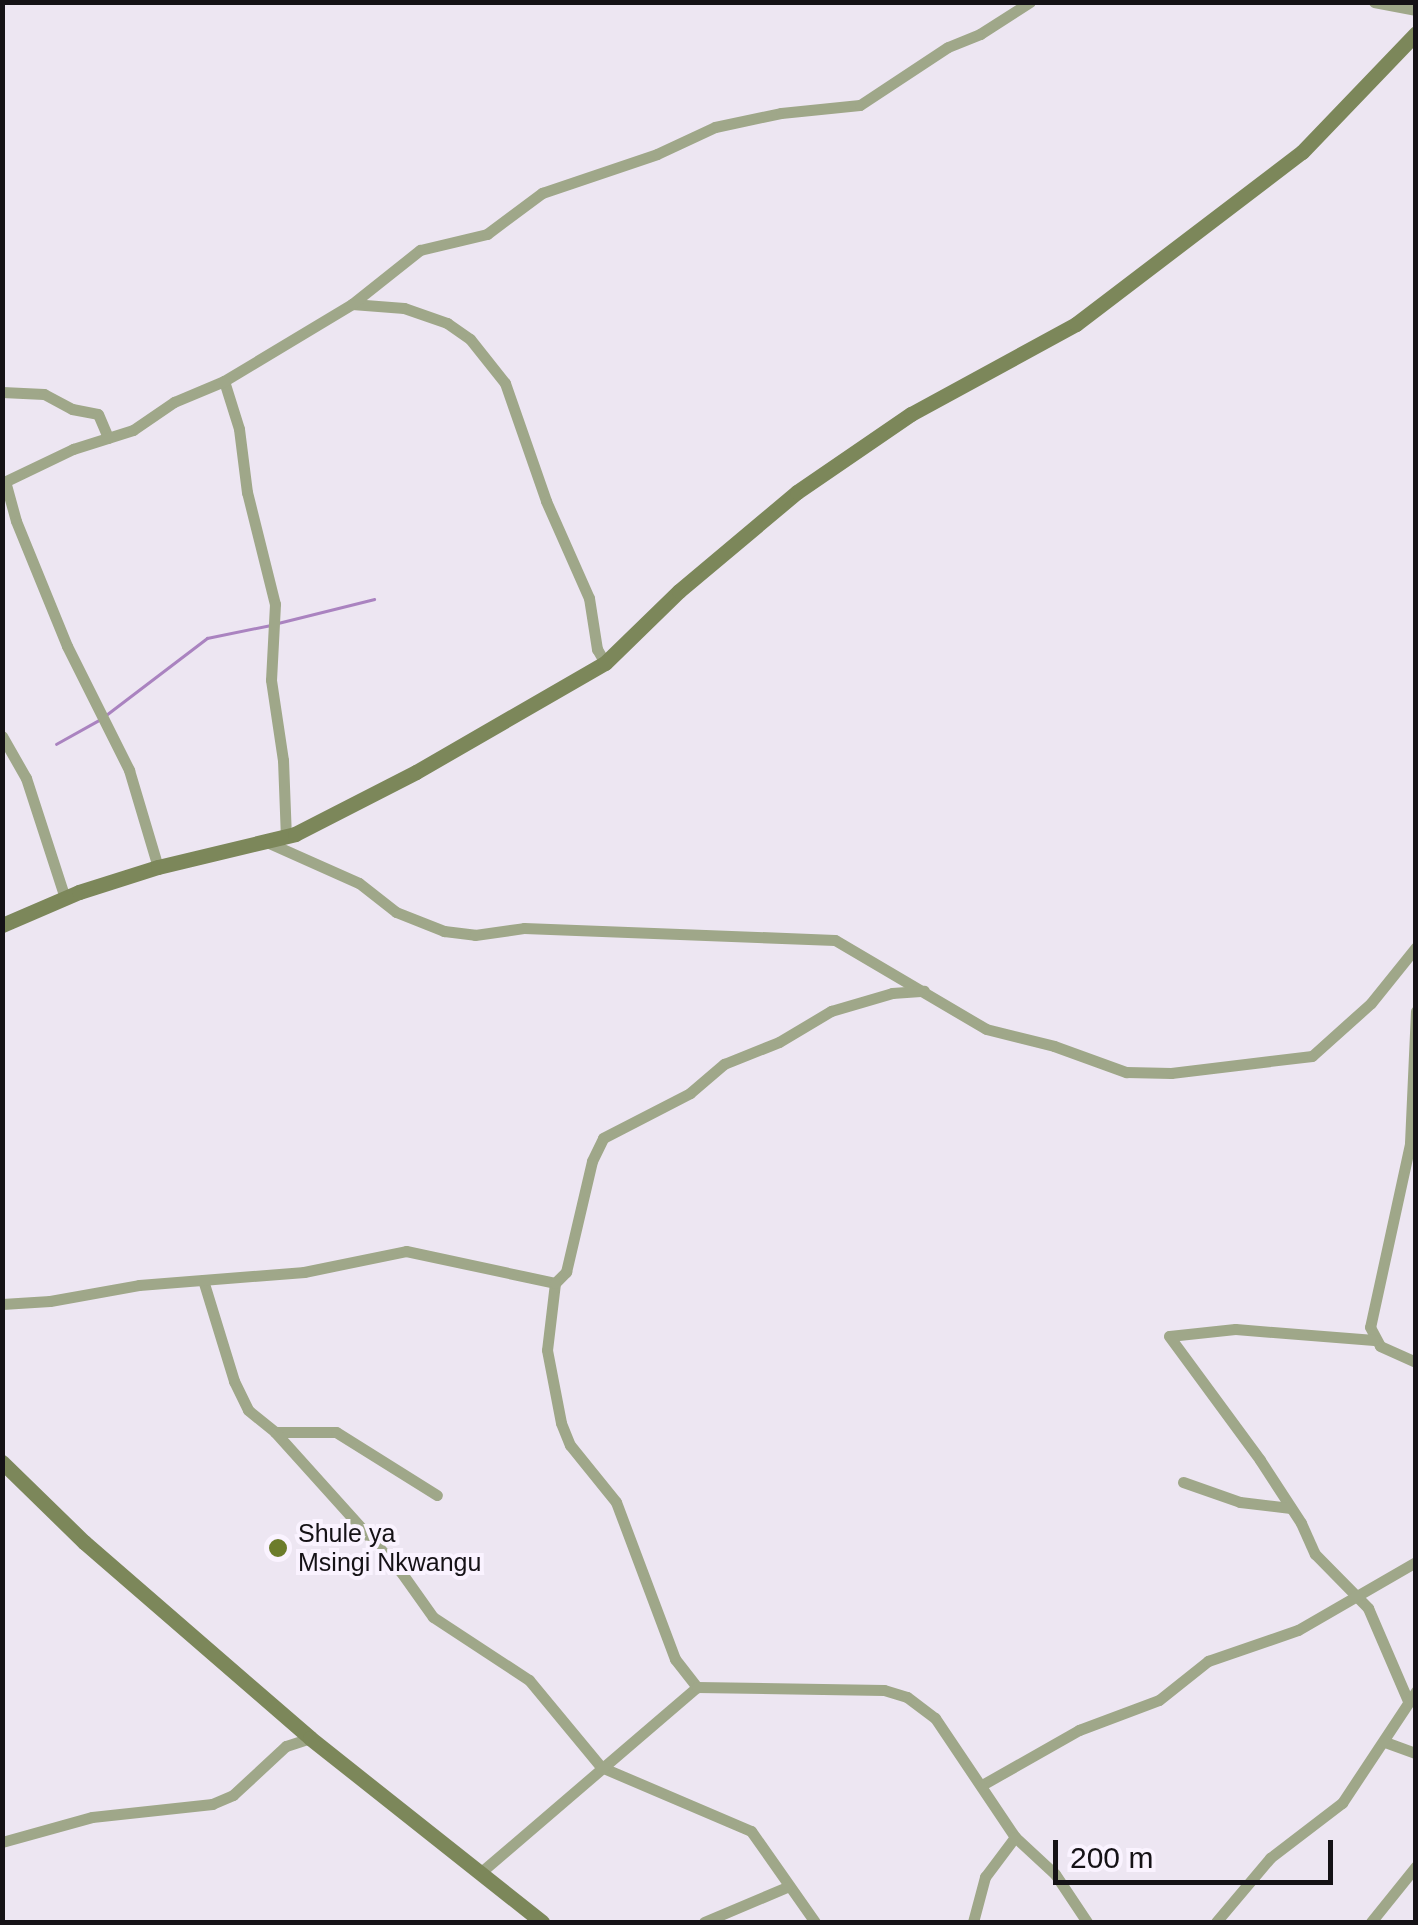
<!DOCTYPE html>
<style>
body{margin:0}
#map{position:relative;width:1418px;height:1925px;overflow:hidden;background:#ede6f2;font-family:Helvetica,sans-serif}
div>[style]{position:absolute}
.stream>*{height:2.5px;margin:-1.25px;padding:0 1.25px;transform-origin:1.25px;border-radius:1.25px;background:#aa83c0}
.street>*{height:11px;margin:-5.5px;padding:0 5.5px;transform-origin:5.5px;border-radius:5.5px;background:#9fa789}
.secondary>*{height:15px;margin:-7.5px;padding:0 7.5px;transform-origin:7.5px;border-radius:7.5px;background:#7c875a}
.dots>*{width:28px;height:28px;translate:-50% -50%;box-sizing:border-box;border:5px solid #faf3ff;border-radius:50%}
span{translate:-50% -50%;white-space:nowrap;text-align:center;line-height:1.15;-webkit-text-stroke:8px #faf3ff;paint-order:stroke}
.poi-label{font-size:25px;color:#151216}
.left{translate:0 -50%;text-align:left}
.frame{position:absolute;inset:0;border:5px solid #151216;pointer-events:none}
.scale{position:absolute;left:1053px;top:1840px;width:280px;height:45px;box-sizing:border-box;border:5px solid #151216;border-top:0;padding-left:12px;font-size:30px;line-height:35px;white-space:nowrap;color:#151216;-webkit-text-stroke:8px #faf3ff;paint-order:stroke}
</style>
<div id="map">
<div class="stream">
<div style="left:278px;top:623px;width:99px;rotate:-14deg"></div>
<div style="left:106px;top:715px;width:127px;rotate:-37.3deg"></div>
<div style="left:207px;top:638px;width:65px;rotate:-11.5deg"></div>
<div style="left:56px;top:744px;width:49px;rotate:-29.2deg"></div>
</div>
<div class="street">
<div style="left:1374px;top:2px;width:43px;rotate:10.8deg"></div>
<div style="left:352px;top:304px;width:52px;rotate:4.4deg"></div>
<div style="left:404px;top:308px;width:46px;rotate:19.2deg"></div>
<div style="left:447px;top:323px;width:28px;rotate:35deg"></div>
<div style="left:470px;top:339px;width:56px;rotate:51.5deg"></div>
<div style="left:505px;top:383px;width:125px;rotate:70.8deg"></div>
<div style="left:546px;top:501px;width:106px;rotate:66.1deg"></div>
<div style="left:589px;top:598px;width:52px;rotate:81.1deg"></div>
<div style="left:597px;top:649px;width:16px;rotate:60deg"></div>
<div style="left:224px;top:381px;width:50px;rotate:72.6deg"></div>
<div style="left:239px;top:429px;width:64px;rotate:82.8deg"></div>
<div style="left:247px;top:492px;width:115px;rotate:76deg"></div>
<div style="left:275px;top:604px;width:76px;rotate:93deg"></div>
<div style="left:271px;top:680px;width:81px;rotate:81.5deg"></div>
<div style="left:283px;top:760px;width:77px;rotate:87.8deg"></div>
<div style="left:2px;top:392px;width:42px;rotate:2.7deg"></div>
<div style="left:44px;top:394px;width:32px;rotate:28deg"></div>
<div style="left:72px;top:409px;width:26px;rotate:11deg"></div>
<div style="left:98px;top:414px;width:26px;rotate:67deg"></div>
<div style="left:5px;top:481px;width:41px;rotate:74.6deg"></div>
<div style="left:16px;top:521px;width:135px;rotate:67.8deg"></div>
<div style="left:67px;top:646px;width:139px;rotate:63.4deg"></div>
<div style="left:129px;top:770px;width:101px;rotate:73.4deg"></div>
<div style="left:2px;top:483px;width:79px;rotate:-25.6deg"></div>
<div style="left:73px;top:449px;width:63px;rotate:-17.6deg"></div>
<div style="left:133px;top:430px;width:50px;rotate:-34.3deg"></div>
<div style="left:174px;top:402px;width:54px;rotate:-22.8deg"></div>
<div style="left:224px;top:381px;width:149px;rotate:-31deg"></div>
<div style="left:352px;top:304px;width:87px;rotate:-38.5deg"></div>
<div style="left:420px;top:250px;width:69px;rotate:-13.4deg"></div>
<div style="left:487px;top:234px;width:69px;rotate:-36.7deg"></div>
<div style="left:542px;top:193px;width:121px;rotate:-18.7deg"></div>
<div style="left:657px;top:154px;width:64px;rotate:-25deg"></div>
<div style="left:715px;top:127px;width:67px;rotate:-12deg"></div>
<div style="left:781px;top:113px;width:79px;rotate:-5.8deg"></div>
<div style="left:860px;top:105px;width:105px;rotate:-33.4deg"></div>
<div style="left:948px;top:47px;width:35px;rotate:-22deg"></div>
<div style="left:980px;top:34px;width:59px;rotate:-32.6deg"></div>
<div style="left:2px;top:736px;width:48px;rotate:60.3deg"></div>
<div style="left:26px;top:778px;width:126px;rotate:72deg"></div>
<div style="left:269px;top:843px;width:98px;rotate:24deg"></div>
<div style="left:359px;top:883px;width:47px;rotate:38.1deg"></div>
<div style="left:396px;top:912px;width:52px;rotate:21.6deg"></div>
<div style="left:444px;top:931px;width:31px;rotate:7deg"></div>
<div style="left:475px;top:935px;width:49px;rotate:-8.1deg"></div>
<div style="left:524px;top:928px;width:311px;rotate:2.2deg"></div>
<div style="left:835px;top:940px;width:175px;rotate:30.5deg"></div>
<div style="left:986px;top:1029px;width:70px;rotate:14deg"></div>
<div style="left:1054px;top:1046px;width:77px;rotate:19.9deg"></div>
<div style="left:1126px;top:1072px;width:45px;rotate:1.3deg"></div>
<div style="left:1171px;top:1073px;width:142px;rotate:-6.9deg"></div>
<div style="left:1312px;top:1056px;width:79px;rotate:-41.9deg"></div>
<div style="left:1371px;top:1003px;width:72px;rotate:-51.2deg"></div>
<div style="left:1416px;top:1011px;width:133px;rotate:92.6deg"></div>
<div style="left:1410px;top:1144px;width:187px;rotate:102.3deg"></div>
<div style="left:1370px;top:1327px;width:21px;rotate:62deg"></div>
<div style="left:1380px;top:1346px;width:39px;rotate:24deg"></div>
<div style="left:203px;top:1280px;width:106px;rotate:72.9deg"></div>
<div style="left:234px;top:1381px;width:32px;rotate:64deg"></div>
<div style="left:248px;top:1410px;width:35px;rotate:39deg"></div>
<div style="left:275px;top:1432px;width:61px"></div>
<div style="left:336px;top:1432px;width:119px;rotate:32deg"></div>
<div style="left:555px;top:1283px;width:67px;rotate:96.8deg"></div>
<div style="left:547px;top:1350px;width:74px;rotate:79.1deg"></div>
<div style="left:561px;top:1423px;width:24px;rotate:68deg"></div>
<div style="left:570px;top:1445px;width:73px;rotate:51.1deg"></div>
<div style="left:616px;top:1502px;width:168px;rotate:69.4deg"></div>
<div style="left:675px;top:1659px;width:36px;rotate:52deg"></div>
<div style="left:2px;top:1304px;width:48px;rotate:-3.6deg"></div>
<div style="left:50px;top:1301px;width:90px;rotate:-10.2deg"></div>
<div style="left:139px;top:1285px;width:166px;rotate:-4.5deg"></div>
<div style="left:304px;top:1272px;width:104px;rotate:-11.6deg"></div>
<div style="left:406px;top:1251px;width:152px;rotate:12.1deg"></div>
<div style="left:555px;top:1283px;width:16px;rotate:-45deg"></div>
<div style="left:566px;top:1272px;width:114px;rotate:-76.8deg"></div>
<div style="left:592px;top:1161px;width:25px;rotate:-64deg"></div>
<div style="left:603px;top:1138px;width:98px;rotate:-27.3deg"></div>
<div style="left:690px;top:1093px;width:45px;rotate:-40.5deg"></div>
<div style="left:724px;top:1064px;width:59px;rotate:-21.8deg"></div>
<div style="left:779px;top:1042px;width:61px;rotate:-30.8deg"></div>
<div style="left:831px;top:1011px;width:64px;rotate:-16.4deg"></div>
<div style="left:892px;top:993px;width:32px;rotate:-4deg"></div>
<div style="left:1374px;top:1340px;width:139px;rotate:-175.5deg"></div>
<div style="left:1235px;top:1329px;width:66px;rotate:173.9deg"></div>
<div style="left:1169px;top:1336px;width:154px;rotate:53.7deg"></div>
<div style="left:1260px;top:1460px;width:75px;rotate:56.9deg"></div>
<div style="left:1301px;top:1523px;width:34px;rotate:66deg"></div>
<div style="left:1315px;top:1554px;width:76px;rotate:45.5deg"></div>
<div style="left:1368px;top:1608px;width:101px;rotate:66.7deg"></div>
<div style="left:275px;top:1432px;width:188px;rotate:48deg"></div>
<div style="left:401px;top:1572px;width:55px;rotate:54.6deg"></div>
<div style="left:433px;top:1617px;width:115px;rotate:33.3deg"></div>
<div style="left:529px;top:1680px;width:113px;rotate:50.4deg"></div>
<div style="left:601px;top:1767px;width:163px;rotate:23.1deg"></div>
<div style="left:751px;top:1831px;width:111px;rotate:54.9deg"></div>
<div style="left:1183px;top:1482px;width:60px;rotate:19.3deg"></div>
<div style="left:1240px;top:1502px;width:51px;rotate:6.7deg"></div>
<div style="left:1385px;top:1742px;width:33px;rotate:20deg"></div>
<div style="left:982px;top:1785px;width:112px;rotate:-29.6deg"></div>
<div style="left:1079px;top:1730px;width:85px;rotate:-20.6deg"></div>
<div style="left:1159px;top:1700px;width:63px;rotate:-38.5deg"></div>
<div style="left:1208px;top:1661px;width:95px;rotate:-19deg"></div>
<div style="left:1298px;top:1630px;width:136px;rotate:-30deg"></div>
<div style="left:2px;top:1842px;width:93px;rotate:-15.5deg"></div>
<div style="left:92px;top:1817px;width:121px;rotate:-6.2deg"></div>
<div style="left:212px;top:1804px;width:23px;rotate:-23deg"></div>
<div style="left:233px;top:1795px;width:72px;rotate:-42.8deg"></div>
<div style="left:286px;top:1746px;width:25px;rotate:-18deg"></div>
<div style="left:480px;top:1873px;width:286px;rotate:-40.6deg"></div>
<div style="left:697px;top:1687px;width:187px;rotate:0.9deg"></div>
<div style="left:884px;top:1690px;width:24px;rotate:17deg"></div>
<div style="left:907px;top:1697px;width:35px;rotate:37deg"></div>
<div style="left:935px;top:1718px;width:143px;rotate:56.1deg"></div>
<div style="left:1015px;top:1837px;width:54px;rotate:42.8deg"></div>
<div style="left:1055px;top:1874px;width:58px;rotate:56.3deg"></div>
<div style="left:704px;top:1922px;width:90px;rotate:-22.9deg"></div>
<div style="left:973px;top:1922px;width:47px;rotate:-75.1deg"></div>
<div style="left:985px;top:1877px;width:50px;rotate:-53.1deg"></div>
<div style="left:1216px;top:1922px;width:84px;rotate:-49.8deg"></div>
<div style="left:1270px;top:1858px;width:91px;rotate:-37.4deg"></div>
<div style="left:1342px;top:1803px;width:134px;rotate:-56.5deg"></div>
<div style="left:1371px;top:1922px;width:72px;rotate:-51.2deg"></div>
</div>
<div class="secondary">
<div style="left:2px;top:925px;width:84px;rotate:-23.2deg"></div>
<div style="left:79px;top:892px;width:83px;rotate:-17.6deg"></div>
<div style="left:158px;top:867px;width:141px;rotate:-13.5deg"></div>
<div style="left:295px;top:834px;width:136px;rotate:-27.1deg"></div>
<div style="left:416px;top:772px;width:218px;rotate:-30deg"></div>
<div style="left:605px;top:663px;width:103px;rotate:-44.2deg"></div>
<div style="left:679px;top:591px;width:154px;rotate:-40deg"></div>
<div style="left:797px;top:492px;width:138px;rotate:-34.4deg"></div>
<div style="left:911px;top:414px;width:188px;rotate:-28.6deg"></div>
<div style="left:1076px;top:324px;width:284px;rotate:-37.3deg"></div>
<div style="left:1302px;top:152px;width:165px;rotate:-46.2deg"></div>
<div style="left:2px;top:1462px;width:115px;rotate:44.3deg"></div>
<div style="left:84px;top:1542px;width:299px;rotate:40.9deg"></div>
<div style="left:310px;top:1738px;width:296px;rotate:38.4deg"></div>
</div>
<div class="dots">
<div style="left:278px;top:1548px;background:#6c7c2b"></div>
</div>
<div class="poi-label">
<span class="left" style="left:298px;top:1548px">Shule ya<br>Msingi Nkwangu</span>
</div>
<div class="frame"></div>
<div class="scale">200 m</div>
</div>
